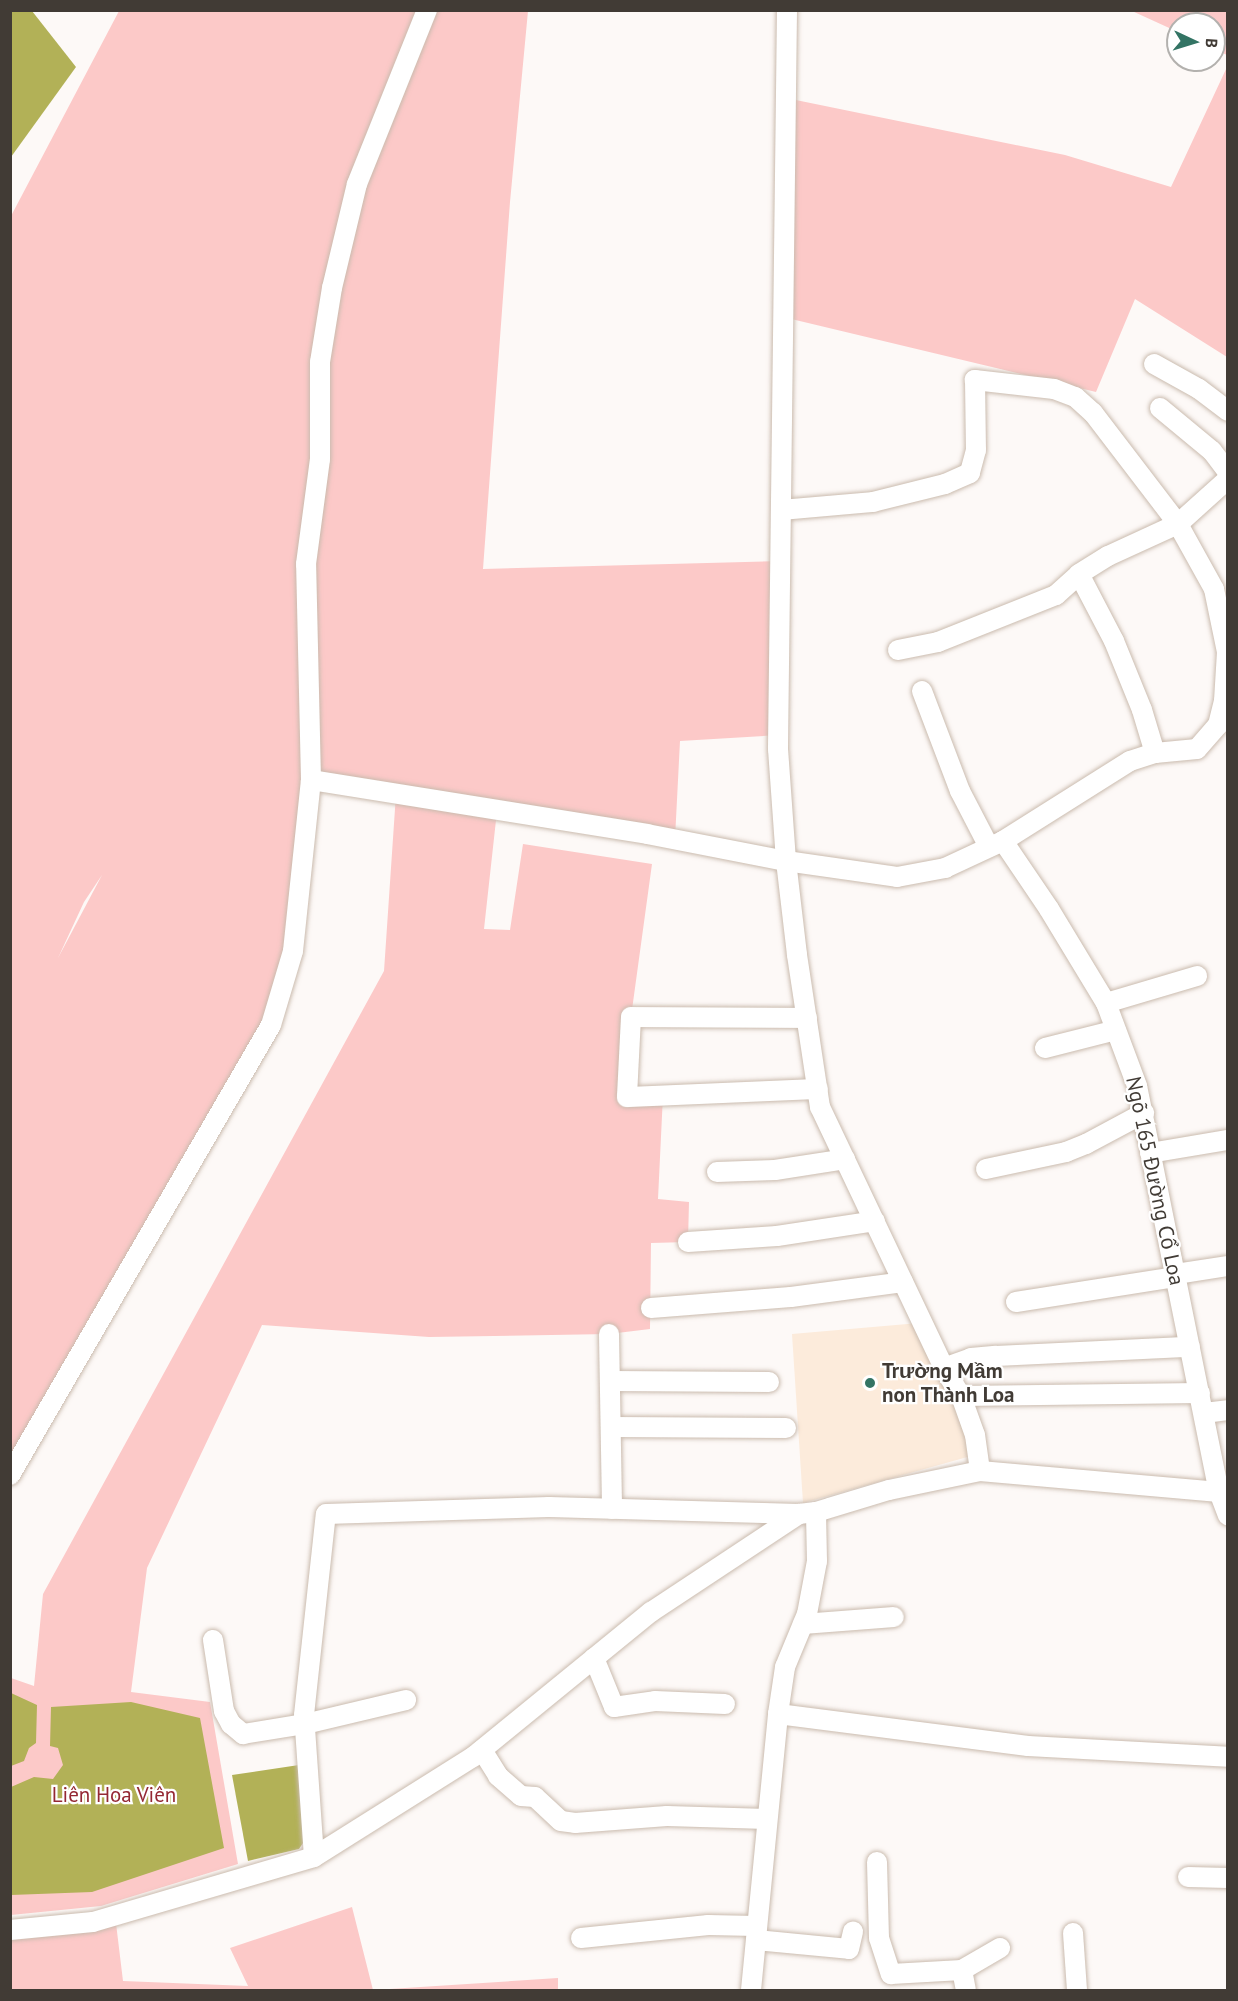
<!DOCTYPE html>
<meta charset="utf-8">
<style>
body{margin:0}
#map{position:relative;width:1238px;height:2001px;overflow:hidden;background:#fdf9f7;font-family:"PT Sans",sans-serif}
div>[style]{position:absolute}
.built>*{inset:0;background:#fcebdb}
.green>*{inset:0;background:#fcc9c8}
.water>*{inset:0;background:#b2b157}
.roads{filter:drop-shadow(0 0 2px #cabbae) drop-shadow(0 0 2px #cabbae)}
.minor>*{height:20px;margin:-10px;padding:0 10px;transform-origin:10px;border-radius:10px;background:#fff}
.dots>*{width:16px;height:16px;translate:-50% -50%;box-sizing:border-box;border:3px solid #fff;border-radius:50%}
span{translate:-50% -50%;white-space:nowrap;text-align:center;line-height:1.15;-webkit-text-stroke:4.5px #fff;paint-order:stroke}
.street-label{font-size:21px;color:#413b35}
.poi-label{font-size:21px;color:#413b35;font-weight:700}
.left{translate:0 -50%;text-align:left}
.park-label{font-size:21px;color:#942833}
.frame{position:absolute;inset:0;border:12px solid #413b35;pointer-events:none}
.north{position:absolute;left:1166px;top:12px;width:60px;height:60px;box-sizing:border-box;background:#fff;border:2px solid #b3b1ae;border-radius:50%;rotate:94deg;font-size:16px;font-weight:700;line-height:24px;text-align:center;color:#413b35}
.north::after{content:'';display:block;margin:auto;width:21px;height:27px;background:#337464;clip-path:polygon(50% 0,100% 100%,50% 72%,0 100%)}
</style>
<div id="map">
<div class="built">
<div style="clip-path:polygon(919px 1323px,966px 1431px,971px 1456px,803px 1503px,792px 1334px)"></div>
</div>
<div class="green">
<div style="clip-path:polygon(evenodd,119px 11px,528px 11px,510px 202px,483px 569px,781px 561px,779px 735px,680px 741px,675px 839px,497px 811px,484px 929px,510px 930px,523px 844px,652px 864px,631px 1017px,627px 1096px,663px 1095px,658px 1199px,689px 1202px,688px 1242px,651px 1243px,650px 1329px,609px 1334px,429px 1337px,262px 1325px,147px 1568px,131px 1692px,210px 1702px,238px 1864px,101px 1906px,11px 1915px,11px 1678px,34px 1686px,43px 1594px,384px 971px,396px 794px,312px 780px,303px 865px,271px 1025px,11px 1475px,11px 216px,119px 11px,102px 875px,58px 958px,84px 902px,102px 875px)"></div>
<div style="clip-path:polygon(1132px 11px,1227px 11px,1227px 55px,1214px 49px,1214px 24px,1178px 24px,1178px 32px)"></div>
<div style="clip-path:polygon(1227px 67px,1227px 357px,1135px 299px,1096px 392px,783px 317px,786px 98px,1065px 155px,1171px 187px)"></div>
<div style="clip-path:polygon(352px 1907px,373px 1990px,11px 1990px,10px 1930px,115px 1915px,123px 1981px,248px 1986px,230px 1948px)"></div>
<div style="clip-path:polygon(558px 1978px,558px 1990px,374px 1990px)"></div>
</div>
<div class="water">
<div style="clip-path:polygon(11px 10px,32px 11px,76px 67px,11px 157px)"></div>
<div style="clip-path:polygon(11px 1693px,37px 1705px,36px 1743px,29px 1748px,24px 1761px,11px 1766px)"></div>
<div style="clip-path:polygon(131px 1702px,200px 1718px,224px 1848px,92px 1892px,11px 1895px,11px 1787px,34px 1777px,53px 1779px,63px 1765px,58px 1748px,50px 1746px,51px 1707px)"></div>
<div style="clip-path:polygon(299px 1765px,309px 1834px,299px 1849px,248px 1861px,232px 1775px)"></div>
</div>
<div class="roads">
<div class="minor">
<div style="left:787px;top:10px;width:739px;rotate:90.7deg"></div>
<div style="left:778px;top:749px;width:112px;rotate:85.9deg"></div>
<div style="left:786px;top:861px;width:95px;rotate:83.3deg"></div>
<div style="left:797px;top:955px;width:154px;rotate:81.4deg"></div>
<div style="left:820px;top:1107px;width:289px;rotate:64.6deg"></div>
<div style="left:944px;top:1368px;width:33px;rotate:59deg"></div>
<div style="left:961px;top:1396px;width:41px;rotate:70.3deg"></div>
<div style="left:975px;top:1435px;width:36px;rotate:82deg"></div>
<div style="left:1154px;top:364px;width:51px;rotate:29.1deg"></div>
<div style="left:1199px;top:389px;width:36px;rotate:37deg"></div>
<div style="left:1160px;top:408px;width:67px;rotate:39.6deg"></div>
<div style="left:1212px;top:451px;width:26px;rotate:53deg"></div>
<div style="left:1079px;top:574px;width:76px;rotate:62.4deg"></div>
<div style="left:1114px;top:641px;width:74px;rotate:67.9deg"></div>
<div style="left:1142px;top:710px;width:45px;rotate:73.2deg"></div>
<div style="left:898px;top:650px;width:41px;rotate:-11.3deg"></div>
<div style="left:938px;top:642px;width:127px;rotate:-21.7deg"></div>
<div style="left:1056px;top:595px;width:31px;rotate:-42deg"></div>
<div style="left:1079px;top:574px;width:34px;rotate:-32deg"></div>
<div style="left:1108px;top:556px;width:77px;rotate:-24.6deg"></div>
<div style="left:1178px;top:524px;width:67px;rotate:-42deg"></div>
<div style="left:922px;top:691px;width:107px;rotate:69.2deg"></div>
<div style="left:960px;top:791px;width:63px;rotate:62.6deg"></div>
<div style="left:311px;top:780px;width:340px;rotate:9.1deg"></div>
<div style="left:647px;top:834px;width:142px;rotate:11deg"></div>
<div style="left:786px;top:861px;width:112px;rotate:8.2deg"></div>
<div style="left:897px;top:877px;width:49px;rotate:-10.6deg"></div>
<div style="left:945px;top:868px;width:64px;rotate:-25deg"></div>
<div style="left:1003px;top:841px;width:150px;rotate:-32.2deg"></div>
<div style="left:1130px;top:761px;width:26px;rotate:-18deg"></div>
<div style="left:1155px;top:753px;width:42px;rotate:-5.4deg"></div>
<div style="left:1197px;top:749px;width:32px;rotate:-49deg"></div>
<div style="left:1218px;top:725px;width:25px;rotate:-76deg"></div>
<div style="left:1224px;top:701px;width:49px;rotate:-86.5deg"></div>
<div style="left:1227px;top:652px;width:64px;rotate:-101.7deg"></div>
<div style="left:1214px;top:589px;width:74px;rotate:-119deg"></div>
<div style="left:1178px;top:524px;width:140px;rotate:-127.4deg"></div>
<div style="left:1093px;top:413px;width:24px;rotate:-138deg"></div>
<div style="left:1075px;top:397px;width:22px;rotate:-159deg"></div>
<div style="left:1054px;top:389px;width:80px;rotate:-173.5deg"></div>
<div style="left:975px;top:380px;width:70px;rotate:89.2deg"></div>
<div style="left:976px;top:450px;width:24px;rotate:105deg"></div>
<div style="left:970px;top:473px;width:27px;rotate:156deg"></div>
<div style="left:945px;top:484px;width:74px;rotate:166deg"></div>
<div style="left:873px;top:502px;width:91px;rotate:175deg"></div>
<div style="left:1003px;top:841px;width:82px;rotate:55.9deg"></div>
<div style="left:1049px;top:909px;width:110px;rotate:58.8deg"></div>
<div style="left:1106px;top:1003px;width:89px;rotate:69.5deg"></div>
<div style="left:1137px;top:1086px;width:414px;rotate:78.6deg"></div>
<div style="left:1219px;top:1492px;width:25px;rotate:69deg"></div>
<div style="left:1106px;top:1003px;width:95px;rotate:-16.5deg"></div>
<div style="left:807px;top:1018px;width:176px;rotate:-179.7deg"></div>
<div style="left:631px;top:1017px;width:80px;rotate:92.9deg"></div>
<div style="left:627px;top:1097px;width:191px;rotate:-2.4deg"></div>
<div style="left:1045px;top:1048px;width:73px;rotate:-14.2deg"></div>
<div style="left:1150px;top:1153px;width:79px;rotate:-9.5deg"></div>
<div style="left:986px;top:1169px;width:82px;rotate:-12deg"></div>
<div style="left:1066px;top:1152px;width:22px;rotate:-22deg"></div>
<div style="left:1086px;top:1144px;width:66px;rotate:-28.1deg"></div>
<div style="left:717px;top:1172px;width:58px;rotate:-2deg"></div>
<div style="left:775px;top:1170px;width:71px;rotate:-8.9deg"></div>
<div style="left:688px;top:1242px;width:89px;rotate:-3.9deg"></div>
<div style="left:777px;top:1236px;width:99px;rotate:-8.7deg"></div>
<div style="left:1176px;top:1274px;width:53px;rotate:-8.7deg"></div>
<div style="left:1016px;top:1302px;width:162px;rotate:-8.9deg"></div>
<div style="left:651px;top:1308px;width:140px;rotate:-4.5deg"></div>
<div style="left:791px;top:1297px;width:113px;rotate:-7.6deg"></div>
<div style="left:609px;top:1334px;width:175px;rotate:89deg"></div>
<div style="left:944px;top:1368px;width:29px;rotate:-20deg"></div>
<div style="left:971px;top:1358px;width:25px;rotate:-5deg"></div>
<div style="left:996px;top:1356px;width:194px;rotate:-2.7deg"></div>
<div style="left:610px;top:1381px;width:159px;rotate:0.4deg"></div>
<div style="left:961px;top:1396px;width:239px;rotate:-0.7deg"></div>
<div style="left:1204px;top:1413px;width:24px;rotate:-7deg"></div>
<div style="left:611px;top:1427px;width:175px;rotate:0.3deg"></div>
<div style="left:10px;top:1475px;width:520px;rotate:-59.89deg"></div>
<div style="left:271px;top:1025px;width:77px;rotate:-73.4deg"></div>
<div style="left:293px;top:951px;width:172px;rotate:-84deg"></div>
<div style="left:311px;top:780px;width:216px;rotate:-91.3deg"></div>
<div style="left:306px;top:564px;width:106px;rotate:-82.4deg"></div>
<div style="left:320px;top:459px;width:97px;rotate:-90deg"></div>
<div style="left:320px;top:362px;width:75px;rotate:-80.8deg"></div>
<div style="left:332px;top:288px;width:107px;rotate:-76.5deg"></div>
<div style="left:357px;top:184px;width:188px;rotate:-68.1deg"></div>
<div style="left:803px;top:1624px;width:91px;rotate:-4.4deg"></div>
<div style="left:213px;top:1640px;width:72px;rotate:81.2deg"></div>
<div style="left:224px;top:1711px;width:15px;rotate:62deg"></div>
<div style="left:231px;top:1724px;width:16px;rotate:40deg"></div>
<div style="left:243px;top:1734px;width:63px;rotate:-9.2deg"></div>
<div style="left:305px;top:1724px;width:104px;rotate:-13.4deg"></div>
<div style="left:594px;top:1658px;width:53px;rotate:67.8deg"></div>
<div style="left:614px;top:1707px;width:41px;rotate:-8.3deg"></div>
<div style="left:655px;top:1701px;width:70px;rotate:2.5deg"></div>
<div style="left:778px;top:1714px;width:252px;rotate:7.3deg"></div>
<div style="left:1028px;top:1746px;width:200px;rotate:3.1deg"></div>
<div style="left:482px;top:1750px;width:31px;rotate:58deg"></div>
<div style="left:498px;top:1776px;width:30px;rotate:41deg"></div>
<div style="left:521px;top:1796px;width:14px;rotate:4deg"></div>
<div style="left:535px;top:1797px;width:35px;rotate:43deg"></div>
<div style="left:561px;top:1821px;width:14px;rotate:8deg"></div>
<div style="left:575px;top:1823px;width:92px;rotate:-4.4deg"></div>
<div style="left:667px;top:1816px;width:100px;rotate:1.7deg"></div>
<div style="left:314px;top:1857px;width:142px;rotate:-94deg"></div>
<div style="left:304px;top:1715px;width:202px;rotate:-83.8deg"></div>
<div style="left:326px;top:1514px;width:223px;rotate:-1.8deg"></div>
<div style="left:549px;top:1507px;width:250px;rotate:1.6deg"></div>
<div style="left:799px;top:1514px;width:17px;rotate:-7deg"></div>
<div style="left:816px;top:1512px;width:76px;rotate:-16.8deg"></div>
<div style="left:889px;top:1490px;width:93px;rotate:-11.8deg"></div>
<div style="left:980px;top:1471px;width:240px;rotate:5deg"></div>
<div style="left:877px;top:1862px;width:76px;rotate:88.5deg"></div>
<div style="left:879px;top:1938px;width:38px;rotate:72deg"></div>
<div style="left:891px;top:1974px;width:71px;rotate:-3.2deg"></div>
<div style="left:962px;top:1970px;width:44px;rotate:-30.1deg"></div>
<div style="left:1188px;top:1877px;width:40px;rotate:1.4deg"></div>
<div style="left:10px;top:1930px;width:83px;rotate:-5.5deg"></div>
<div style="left:93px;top:1922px;width:230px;rotate:-16.4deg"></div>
<div style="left:314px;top:1857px;width:188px;rotate:-32.2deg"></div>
<div style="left:473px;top:1757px;width:230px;rotate:-39.2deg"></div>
<div style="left:651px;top:1612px;width:178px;rotate:-33.5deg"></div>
<div style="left:1073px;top:1933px;width:57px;rotate:86deg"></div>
<div style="left:581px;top:1938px;width:128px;rotate:-5.8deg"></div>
<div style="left:708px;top:1925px;width:48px;rotate:1.2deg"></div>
<div style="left:756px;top:1940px;width:93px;rotate:5.5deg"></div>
<div style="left:849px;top:1949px;width:18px;rotate:-77deg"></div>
<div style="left:962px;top:1970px;width:20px;rotate:79deg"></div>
<div style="left:751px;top:1990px;width:277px;rotate:-84.4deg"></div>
<div style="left:778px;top:1714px;width:48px;rotate:-81.5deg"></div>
<div style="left:785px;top:1667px;width:57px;rotate:-67.5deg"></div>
<div style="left:807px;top:1614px;width:54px;rotate:-79.3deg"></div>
<div style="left:817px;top:1561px;width:49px;rotate:-91.2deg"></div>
</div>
</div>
<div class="dots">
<div style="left:870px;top:1383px;background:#337464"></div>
</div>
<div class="street-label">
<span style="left:1155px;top:1181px;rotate:78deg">Ngõ 165 Đường Cổ Loa</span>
</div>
<div class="poi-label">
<span class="left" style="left:882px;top:1383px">Trường Mầm<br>non Thành Loa</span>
</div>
<div class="park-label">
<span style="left:114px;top:1795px">Liên Hoa Viên</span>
</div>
<div class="frame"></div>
<div class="north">B</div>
</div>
